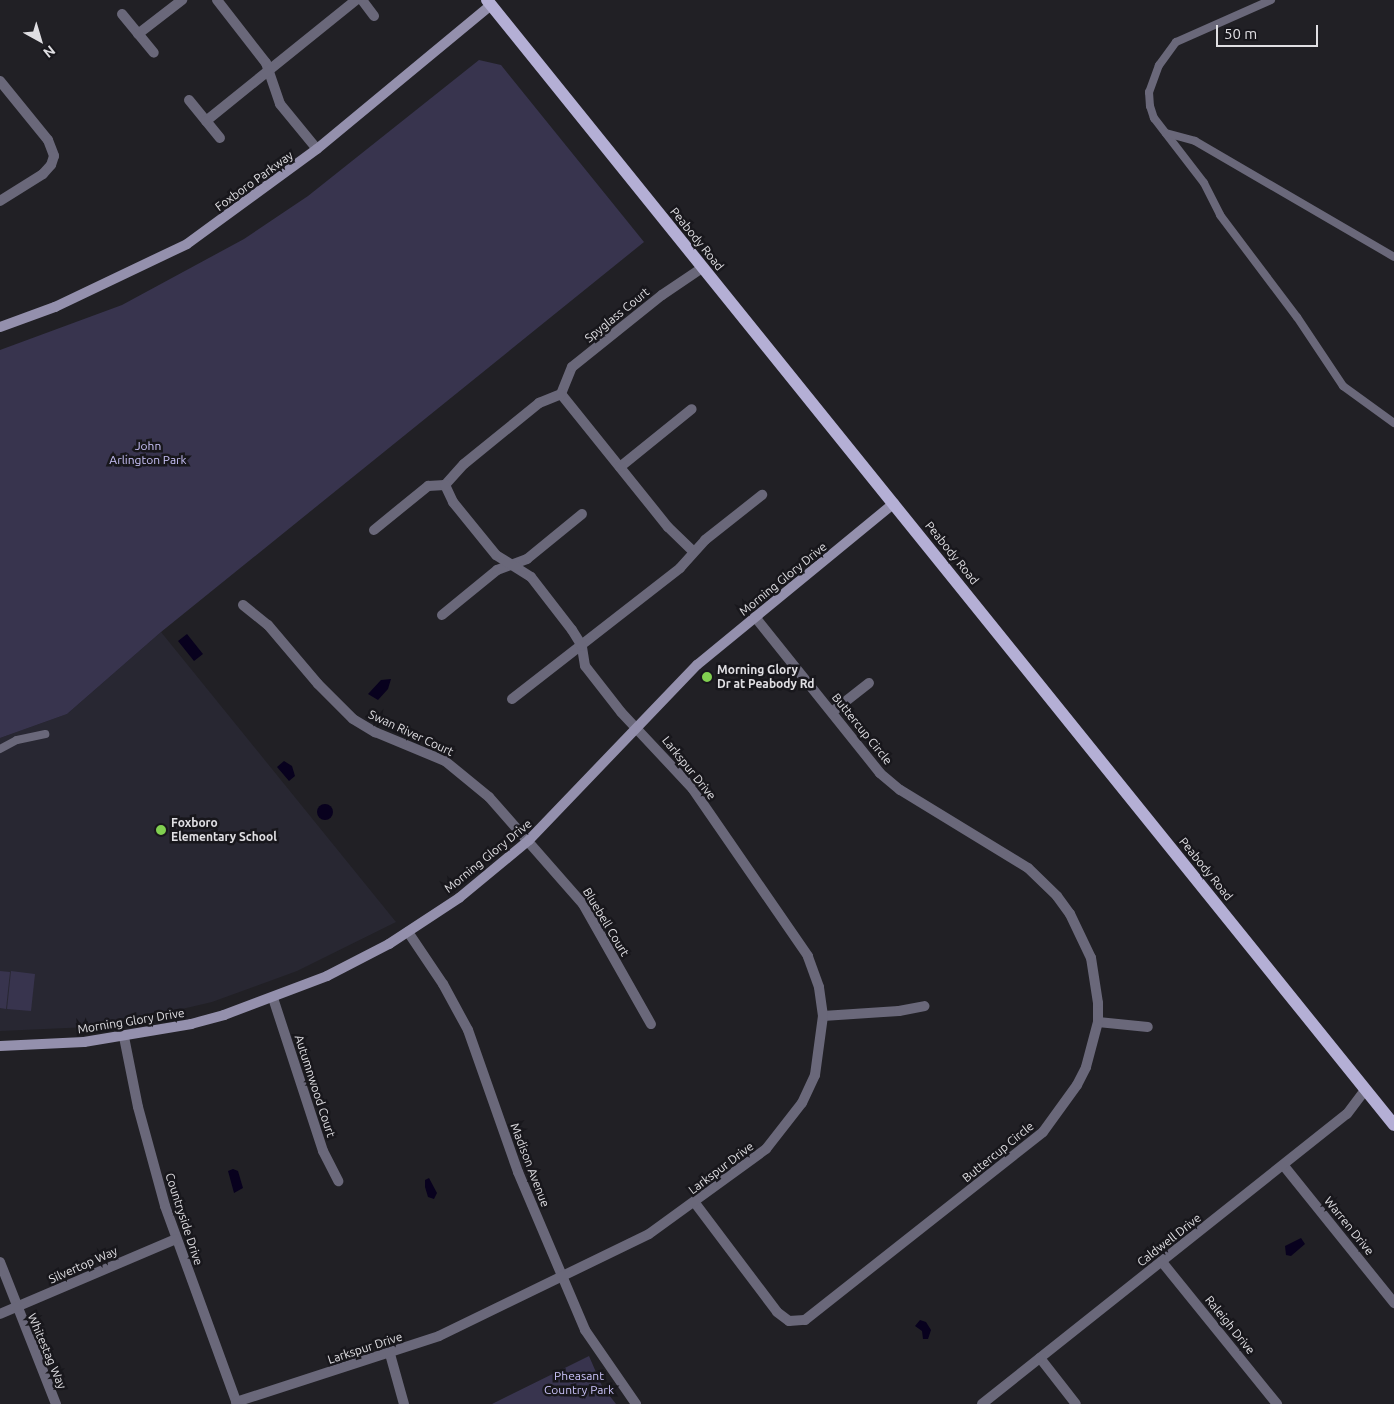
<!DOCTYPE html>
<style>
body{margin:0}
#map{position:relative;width:1394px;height:1404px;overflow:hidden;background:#212025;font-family:Ubuntu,sans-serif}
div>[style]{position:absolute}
.built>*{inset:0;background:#282732}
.green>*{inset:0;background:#38344e}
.water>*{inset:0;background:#08011e}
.round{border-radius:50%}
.lane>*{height:8px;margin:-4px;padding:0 4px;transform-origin:4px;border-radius:4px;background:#6a687a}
.street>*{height:10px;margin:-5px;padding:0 5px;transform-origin:5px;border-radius:5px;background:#6a687a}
.secondary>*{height:10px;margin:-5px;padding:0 5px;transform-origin:5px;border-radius:5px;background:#9490ad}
.primary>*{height:12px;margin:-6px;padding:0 6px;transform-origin:6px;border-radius:6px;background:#b4afd5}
.dots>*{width:14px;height:14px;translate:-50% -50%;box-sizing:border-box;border:2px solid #18171c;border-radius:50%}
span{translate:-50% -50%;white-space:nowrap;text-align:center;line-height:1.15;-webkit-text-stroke:5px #18171c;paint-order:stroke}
.street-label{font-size:12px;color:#e0dfe3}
.park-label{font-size:12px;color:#cac3f9}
.poi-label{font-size:12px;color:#e0dfe3;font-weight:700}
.left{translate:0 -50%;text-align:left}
.north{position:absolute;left:15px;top:15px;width:50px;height:50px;-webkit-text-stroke:4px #18171c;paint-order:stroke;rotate:141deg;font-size:14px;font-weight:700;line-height:20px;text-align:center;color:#e0dfe3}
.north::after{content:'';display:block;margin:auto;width:18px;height:22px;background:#e0dfe3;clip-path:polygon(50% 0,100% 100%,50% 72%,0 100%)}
.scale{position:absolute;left:1216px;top:25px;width:102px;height:22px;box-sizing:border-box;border:2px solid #e0dfe3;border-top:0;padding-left:6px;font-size:15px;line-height:18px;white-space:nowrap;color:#e0dfe3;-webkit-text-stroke:4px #18171c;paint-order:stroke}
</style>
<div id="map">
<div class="built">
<div style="clip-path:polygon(161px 632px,396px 922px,297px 971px,212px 1002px,139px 1019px,89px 1027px,0 1031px,0 738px,67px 714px)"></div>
</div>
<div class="green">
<div style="clip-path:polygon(479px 60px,501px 65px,644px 242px,161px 632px,67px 714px,0 738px,0 350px,122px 305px,244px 239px,308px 196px)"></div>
<div style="clip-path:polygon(0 971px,10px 972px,6px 1009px,0 1008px)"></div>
<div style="clip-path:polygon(11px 971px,35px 974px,31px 1011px,7px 1009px)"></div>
<div style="clip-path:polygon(589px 1356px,602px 1386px,616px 1404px,492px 1404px)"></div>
</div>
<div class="water">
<div style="clip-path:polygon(187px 634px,203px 654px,194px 661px,178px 641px)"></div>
<div style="clip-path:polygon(391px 679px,388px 689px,378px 700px,368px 694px,381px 680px)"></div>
<div style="clip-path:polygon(284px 761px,292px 766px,295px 776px,289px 781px,277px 767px)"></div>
<div class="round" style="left:317px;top:804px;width:16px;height:16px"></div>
<div style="clip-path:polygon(233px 1169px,238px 1171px,243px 1188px,234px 1193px,228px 1171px)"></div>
<div style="clip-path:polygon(429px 1178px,437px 1193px,434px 1199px,428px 1197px,425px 1187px,425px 1180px)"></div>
<div style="clip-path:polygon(1301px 1238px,1305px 1244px,1291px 1256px,1286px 1255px,1285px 1246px)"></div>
<div style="clip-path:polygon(920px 1320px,926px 1322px,931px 1330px,928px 1339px,923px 1339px,922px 1331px,915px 1326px)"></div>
</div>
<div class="lane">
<div style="left:1271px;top:0;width:104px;rotate:156.1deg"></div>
<div style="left:1176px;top:42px;width:29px;rotate:126deg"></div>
<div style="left:1159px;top:65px;width:29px;rotate:110deg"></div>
<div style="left:1149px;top:92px;width:14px;rotate:86deg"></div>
<div style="left:1150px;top:106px;width:13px;rotate:72deg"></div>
<div style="left:1154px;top:118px;width:82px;rotate:52.4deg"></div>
<div style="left:1204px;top:183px;width:36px;rotate:63deg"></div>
<div style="left:1220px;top:215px;width:128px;rotate:53deg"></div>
<div style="left:1297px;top:317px;width:83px;rotate:56.3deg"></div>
<div style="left:1343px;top:386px;width:63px;rotate:36deg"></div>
<div style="left:1166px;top:133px;width:30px;rotate:15deg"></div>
<div style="left:1195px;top:141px;width:230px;rotate:30.2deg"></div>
<div style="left:0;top:749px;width:19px;rotate:-28deg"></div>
<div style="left:17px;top:740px;width:29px;rotate:-12deg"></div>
</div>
<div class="street">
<div style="left:217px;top:0;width:80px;rotate:52.1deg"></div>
<div style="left:266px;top:63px;width:43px;rotate:71.1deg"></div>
<div style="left:280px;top:104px;width:58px;rotate:50.6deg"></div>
<div style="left:362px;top:0;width:20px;rotate:53deg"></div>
<div style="left:122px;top:14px;width:50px;rotate:50.6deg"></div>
<div style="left:138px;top:34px;width:56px;rotate:-37.7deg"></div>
<div style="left:0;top:81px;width:76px;rotate:50.9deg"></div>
<div style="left:48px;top:140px;width:17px;rotate:69deg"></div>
<div style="left:54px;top:156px;width:9px;rotate:108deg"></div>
<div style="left:51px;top:165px;width:12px;rotate:132deg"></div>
<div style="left:43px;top:174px;width:51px;rotate:147.9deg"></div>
<div style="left:189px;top:100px;width:49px;rotate:50.8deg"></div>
<div style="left:206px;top:121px;width:193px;rotate:-38.9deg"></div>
<div style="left:561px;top:394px;width:171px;rotate:51.2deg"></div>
<div style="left:668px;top:527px;width:35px;rotate:44deg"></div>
<div style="left:561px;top:394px;width:29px;rotate:-68deg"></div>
<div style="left:572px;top:367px;width:115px;rotate:-38.7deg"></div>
<div style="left:662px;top:295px;width:48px;rotate:-34deg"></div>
<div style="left:620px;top:467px;width:92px;rotate:-38.9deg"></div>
<div style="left:374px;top:530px;width:70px;rotate:-39.2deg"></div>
<div style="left:428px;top:486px;width:17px;rotate:-3deg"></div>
<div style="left:445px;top:485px;width:28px;rotate:-48deg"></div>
<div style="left:464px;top:464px;width:97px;rotate:-39.1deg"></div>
<div style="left:539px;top:403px;width:24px;rotate:-22deg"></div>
<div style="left:243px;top:605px;width:32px;rotate:39deg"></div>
<div style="left:268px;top:625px;width:77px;rotate:49.7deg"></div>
<div style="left:318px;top:684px;width:49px;rotate:45deg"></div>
<div style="left:353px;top:719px;width:26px;rotate:31deg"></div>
<div style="left:375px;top:732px;width:76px;rotate:22.5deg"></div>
<div style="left:445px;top:761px;width:57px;rotate:39.3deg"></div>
<div style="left:489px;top:797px;width:142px;rotate:48.7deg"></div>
<div style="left:583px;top:904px;width:138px;rotate:60.5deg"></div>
<div style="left:442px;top:615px;width:71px;rotate:-39.3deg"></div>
<div style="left:497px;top:570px;width:32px;rotate:-20deg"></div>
<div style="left:527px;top:559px;width:71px;rotate:-39.3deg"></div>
<div style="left:512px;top:699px;width:213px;rotate:-37.9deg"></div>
<div style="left:680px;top:568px;width:38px;rotate:-48deg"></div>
<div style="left:705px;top:540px;width:73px;rotate:-38.3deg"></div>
<div style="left:832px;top:712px;width:47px;rotate:-38.1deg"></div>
<div style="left:408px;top:932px;width:63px;rotate:56.1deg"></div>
<div style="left:443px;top:984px;width:52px;rotate:61.5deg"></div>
<div style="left:468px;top:1030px;width:151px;rotate:70.6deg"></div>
<div style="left:518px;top:1172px;width:172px;rotate:67deg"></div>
<div style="left:585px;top:1330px;width:90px;rotate:55.4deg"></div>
<div style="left:273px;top:998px;width:161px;rotate:71.9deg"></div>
<div style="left:323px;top:1151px;width:34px;rotate:63deg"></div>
<div style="left:823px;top:1016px;width:76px;rotate:-3.8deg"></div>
<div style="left:899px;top:1011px;width:26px;rotate:-11deg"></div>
<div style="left:1098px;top:1022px;width:50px;rotate:5.7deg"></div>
<div style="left:124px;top:1037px;width:71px;rotate:78.7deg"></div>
<div style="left:138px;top:1107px;width:103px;rotate:74.7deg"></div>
<div style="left:165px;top:1206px;width:211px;rotate:70deg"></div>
<div style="left:1284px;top:1166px;width:176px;rotate:51.2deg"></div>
<div style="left:695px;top:1203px;width:136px;rotate:53deg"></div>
<div style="left:777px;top:1312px;width:15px;rotate:37deg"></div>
<div style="left:789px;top:1321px;width:16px;rotate:-4deg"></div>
<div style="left:805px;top:1320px;width:303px;rotate:-38.3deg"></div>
<div style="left:1043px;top:1132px;width:58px;rotate:-54.1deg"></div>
<div style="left:1077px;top:1085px;width:20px;rotate:-63deg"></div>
<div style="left:1086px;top:1067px;width:47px;rotate:-75.1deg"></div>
<div style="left:1098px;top:1022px;width:19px;rotate:-90deg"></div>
<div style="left:1098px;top:1003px;width:46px;rotate:-98.8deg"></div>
<div style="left:1091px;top:958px;width:49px;rotate:-115.5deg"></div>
<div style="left:1070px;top:914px;width:22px;rotate:-126deg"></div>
<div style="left:1057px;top:896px;width:40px;rotate:-136deg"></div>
<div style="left:1028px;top:868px;width:150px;rotate:-148.6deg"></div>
<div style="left:900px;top:790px;width:26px;rotate:-140deg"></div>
<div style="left:880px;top:773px;width:200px;rotate:-128.7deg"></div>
<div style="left:0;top:1262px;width:153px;rotate:68.5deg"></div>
<div style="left:1162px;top:1262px;width:183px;rotate:51deg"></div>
<div style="left:0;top:1314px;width:191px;rotate:-23.1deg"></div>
<div style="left:390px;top:1354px;width:52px;rotate:74.4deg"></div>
<div style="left:1040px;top:1358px;width:58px;rotate:52deg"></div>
<div style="left:236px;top:1402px;width:213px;rotate:-18deg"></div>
<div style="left:439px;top:1336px;width:233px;rotate:-25.9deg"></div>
<div style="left:649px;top:1234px;width:145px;rotate:-36deg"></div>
<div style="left:766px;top:1149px;width:58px;rotate:-52deg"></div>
<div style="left:802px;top:1103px;width:31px;rotate:-65deg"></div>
<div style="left:815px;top:1075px;width:60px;rotate:-82.3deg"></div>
<div style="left:823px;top:1016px;width:29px;rotate:-98deg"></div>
<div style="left:819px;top:987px;width:33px;rotate:-110deg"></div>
<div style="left:808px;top:956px;width:203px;rotate:-124.6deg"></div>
<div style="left:693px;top:789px;width:105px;rotate:-133.1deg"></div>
<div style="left:621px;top:712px;width:58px;rotate:-128deg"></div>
<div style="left:585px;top:666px;width:20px;rotate:-99deg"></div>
<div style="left:582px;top:646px;width:19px;rotate:-122deg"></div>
<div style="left:572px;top:630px;width:67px;rotate:-127.7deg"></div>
<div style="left:531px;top:577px;width:41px;rotate:-147.8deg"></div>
<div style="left:496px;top:555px;width:68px;rotate:-129.1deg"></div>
<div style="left:453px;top:502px;width:19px;rotate:-115deg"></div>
<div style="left:982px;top:1404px;width:466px;rotate:-38.5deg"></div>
<div style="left:1347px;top:1114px;width:30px;rotate:-53deg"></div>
</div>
<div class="secondary">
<div style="left:0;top:327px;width:59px;rotate:-20deg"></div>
<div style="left:55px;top:307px;width:146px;rotate:-25.5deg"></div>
<div style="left:187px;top:244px;width:161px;rotate:-36.2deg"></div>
<div style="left:317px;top:149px;width:226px;rotate:-39.6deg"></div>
<div style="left:0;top:1046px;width:84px;rotate:-2.7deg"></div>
<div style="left:84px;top:1042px;width:109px;rotate:-9.5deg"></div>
<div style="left:191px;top:1024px;width:34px;rotate:-15deg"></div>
<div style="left:224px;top:1015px;width:110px;rotate:-20.7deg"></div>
<div style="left:327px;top:976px;width:70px;rotate:-27.3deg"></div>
<div style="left:389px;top:944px;width:84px;rotate:-33.3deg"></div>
<div style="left:459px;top:898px;width:91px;rotate:-39.6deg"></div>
<div style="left:529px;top:840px;width:243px;rotate:-46.2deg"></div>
<div style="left:697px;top:665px;width:255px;rotate:-39.4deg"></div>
</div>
<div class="primary">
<div style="left:487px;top:0;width:1445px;rotate:51.12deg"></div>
</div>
<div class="dots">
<div style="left:707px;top:677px;background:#81d050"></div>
<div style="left:161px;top:830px;background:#81d050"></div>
</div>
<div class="street-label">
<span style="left:254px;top:181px;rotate:-36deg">Foxboro Parkway</span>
<span style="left:697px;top:239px;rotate:51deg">Peabody Road</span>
<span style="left:617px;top:315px;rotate:-39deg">Spyglass Court</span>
<span style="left:952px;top:553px;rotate:51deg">Peabody Road</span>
<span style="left:783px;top:579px;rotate:-39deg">Morning Glory Drive</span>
<span style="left:862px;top:729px;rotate:51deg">Buttercup Circle</span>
<span style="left:411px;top:733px;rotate:25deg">Swan River Court</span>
<span style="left:689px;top:768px;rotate:51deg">Larkspur Drive</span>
<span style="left:488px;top:856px;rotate:-39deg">Morning Glory Drive</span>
<span style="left:1206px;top:869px;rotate:51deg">Peabody Road</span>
<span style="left:606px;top:922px;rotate:59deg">Bluebell Court</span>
<span style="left:131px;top:1021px;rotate:-9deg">Morning Glory Drive</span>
<span style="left:315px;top:1086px;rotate:72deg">Autumnwood Court</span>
<span style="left:998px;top:1152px;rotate:-39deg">Buttercup Circle</span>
<span style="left:530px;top:1165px;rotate:69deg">Madison Avenue</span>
<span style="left:721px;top:1168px;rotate:-37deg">Larkspur Drive</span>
<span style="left:184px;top:1219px;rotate:72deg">Countryside Drive</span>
<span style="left:1349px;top:1226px;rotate:51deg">Warren Drive</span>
<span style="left:1169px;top:1240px;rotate:-38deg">Caldwell Drive</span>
<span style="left:83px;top:1265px;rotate:-24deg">Silvertop Way</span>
<span style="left:1230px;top:1325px;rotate:51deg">Raleigh Drive</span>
<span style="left:365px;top:1348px;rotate:-18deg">Larkspur Drive</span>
<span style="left:47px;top:1351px;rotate:67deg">Whitestag Way</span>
</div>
<div class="park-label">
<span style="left:148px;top:453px">John<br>Arlington Park</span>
<span style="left:579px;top:1383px">Pheasant<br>Country Park</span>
</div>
<div class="poi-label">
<span class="left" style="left:717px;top:677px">Morning Glory<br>Dr at Peabody Rd</span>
<span class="left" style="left:171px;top:830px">Foxboro<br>Elementary School</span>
</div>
<div class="north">N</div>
<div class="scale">50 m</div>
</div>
